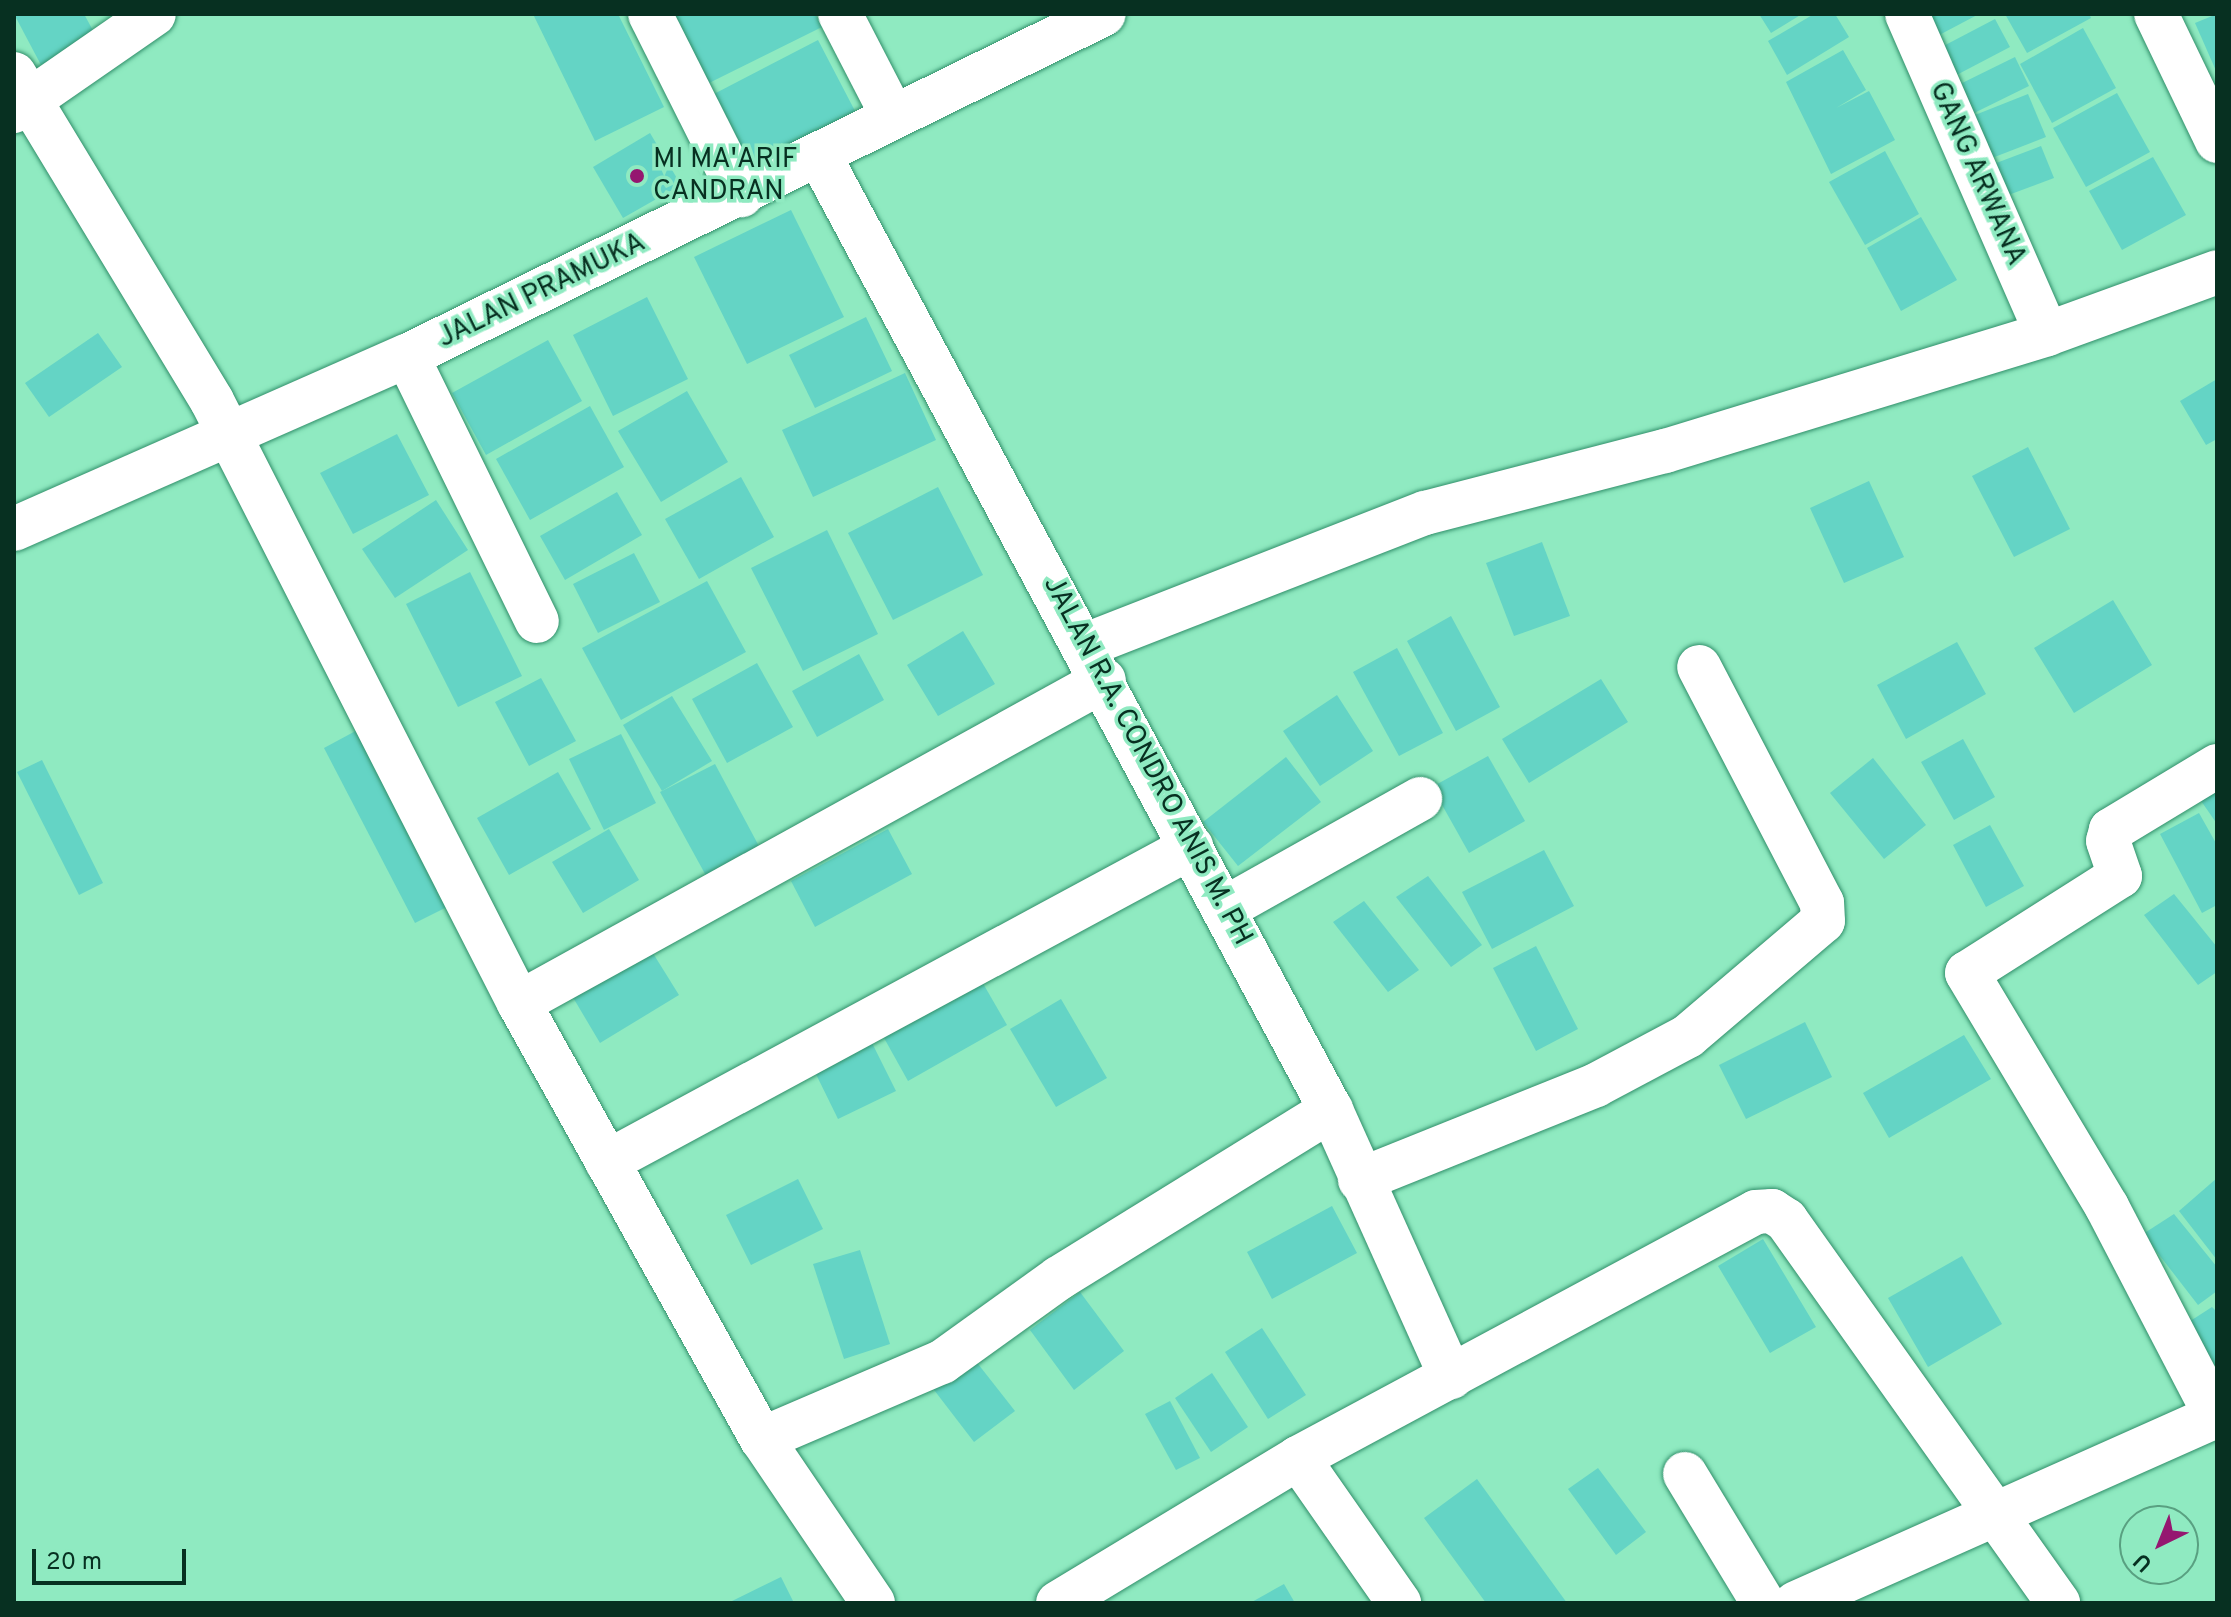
<!DOCTYPE html>
<style>
body{margin:0}
#map{position:relative;width:2231px;height:1617px;overflow:hidden;background:#8feac1;font-family:Overpass,sans-serif}
div>[style]{position:absolute}
.building>*{inset:0;background:#64d4c5}
.roads{filter:drop-shadow(0 0 2px #318f6a) drop-shadow(0 0 2px #318f6a)}
.minor>*{height:44px;margin:-22px;padding:0 22px;transform-origin:22px;border-radius:22px;background:#fff}
.dots>*{width:22px;height:22px;translate:-50% -50%;box-sizing:border-box;border:4px solid #8feac1;border-radius:50%}
span{translate:-50% -50%;white-space:nowrap;text-align:center;line-height:1.15;-webkit-text-stroke:7px #8feac1;paint-order:stroke}
.poi-label{font-size:28px;color:#073021}
.left{translate:0 -50%;text-align:left}
.street-label{font-size:28px;color:#073021}
.frame{position:absolute;inset:0;border:16px solid #073021;pointer-events:none}
.north{position:absolute;left:2119px;top:1505px;width:80px;height:80px;box-sizing:border-box;background:#8feac1;border:2px solid #59a081;border-radius:50%;rotate:223deg;font-size:22px;font-weight:700;line-height:32px;text-align:center;color:#073021}
.north::after{content:'';display:block;margin:auto;width:28px;height:36px;background:#951770;clip-path:polygon(50% 0,100% 100%,50% 72%,0 100%)}
.scale{position:absolute;left:32px;top:1549px;width:154px;height:36px;box-sizing:border-box;border:4px solid #073021;border-top:0;padding-left:10px;font-size:24px;line-height:28px;white-space:nowrap;color:#073021;-webkit-text-stroke:6px #8feac1;paint-order:stroke}
</style>
<div id="map">
<div class="building">
<div style="clip-path:polygon(14px 14px,84px 14px,96px 36px,41px 65px)"></div>
<div style="clip-path:polygon(533px 14px,618px 14px,664px 107px,595px 141px)"></div>
<div style="clip-path:polygon(670px 14px,815px 14px,822px 27px,705px 85px)"></div>
<div style="clip-path:polygon(1759px 14px,1802px 14px,1771px 33px)"></div>
<div style="clip-path:polygon(1814px 14px,1835px 14px,1849px 37px,1787px 75px,1768px 41px)"></div>
<div style="clip-path:polygon(1912px 14px,1979px 14px,1926px 42px)"></div>
<div style="clip-path:polygon(2005px 14px,2089px 14px,2091px 18px,2027px 53px)"></div>
<div style="clip-path:polygon(2217px 14px,2217px 73px,2195px 23px)"></div>
<div style="clip-path:polygon(1995px 19px,2010px 47px,1947px 80px,1932px 52px)"></div>
<div style="clip-path:polygon(2083px 28px,2116px 88px,2052px 123px,2020px 64px)"></div>
<div style="clip-path:polygon(818px 40px,855px 111px,749px 166px,712px 95px)"></div>
<div style="clip-path:polygon(1843px 50px,1866px 90px,1836px 108px,1869px 91px,1895px 140px,1831px 174px,1786px 82px)"></div>
<div style="clip-path:polygon(2015px 57px,2029px 86px,1968px 116px,1954px 87px)"></div>
<div style="clip-path:polygon(2117px 93px,2150px 152px,2086px 187px,2053px 128px)"></div>
<div style="clip-path:polygon(2028px 94px,2046px 137px,1992px 158px,1975px 115px)"></div>
<div style="clip-path:polygon(650px 133px,681px 185px,623px 218px,593px 167px)"></div>
<div style="clip-path:polygon(2041px 146px,2054px 178px,2003px 197px,1991px 165px)"></div>
<div style="clip-path:polygon(1885px 151px,1919px 214px,1865px 245px,1829px 182px)"></div>
<div style="clip-path:polygon(2153px 157px,2186px 215px,2122px 250px,2089px 191px)"></div>
<div style="clip-path:polygon(791px 210px,844px 317px,747px 364px,694px 257px)"></div>
<div style="clip-path:polygon(1921px 217px,1957px 280px,1901px 311px,1867px 248px)"></div>
<div style="clip-path:polygon(647px 297px,688px 379px,613px 416px,573px 335px)"></div>
<div style="clip-path:polygon(866px 317px,892px 371px,815px 408px,789px 355px)"></div>
<div style="clip-path:polygon(98px 333px,122px 367px,49px 417px,25px 383px)"></div>
<div style="clip-path:polygon(548px 340px,582px 401px,486px 455px,452px 393px)"></div>
<div style="clip-path:polygon(905px 373px,936px 440px,813px 497px,782px 430px)"></div>
<div style="clip-path:polygon(2217px 379px,2217px 439px,2206px 445px,2180px 401px)"></div>
<div style="clip-path:polygon(687px 391px,728px 462px,661px 502px,618px 431px)"></div>
<div style="clip-path:polygon(590px 406px,624px 467px,530px 520px,496px 459px)"></div>
<div style="clip-path:polygon(397px 434px,429px 495px,353px 534px,320px 473px)"></div>
<div style="clip-path:polygon(2028px 447px,2070px 529px,2014px 557px,1972px 476px)"></div>
<div style="clip-path:polygon(741px 477px,774px 537px,699px 579px,665px 519px)"></div>
<div style="clip-path:polygon(1869px 481px,1904px 557px,1844px 583px,1810px 508px)"></div>
<div style="clip-path:polygon(938px 487px,983px 575px,893px 620px,848px 533px)"></div>
<div style="clip-path:polygon(617px 492px,642px 535px,565px 580px,540px 536px)"></div>
<div style="clip-path:polygon(436px 500px,468px 550px,395px 598px,362px 549px)"></div>
<div style="clip-path:polygon(827px 530px,878px 634px,803px 671px,751px 568px)"></div>
<div style="clip-path:polygon(1542px 542px,1570px 616px,1514px 636px,1486px 563px)"></div>
<div style="clip-path:polygon(634px 553px,660px 602px,598px 633px,573px 584px)"></div>
<div style="clip-path:polygon(470px 572px,522px 676px,458px 707px,406px 604px)"></div>
<div style="clip-path:polygon(707px 581px,746px 652px,621px 720px,582px 648px)"></div>
<div style="clip-path:polygon(2113px 600px,2152px 665px,2074px 713px,2034px 648px)"></div>
<div style="clip-path:polygon(1451px 616px,1500px 707px,1456px 731px,1407px 641px)"></div>
<div style="clip-path:polygon(963px 631px,995px 684px,938px 716px,907px 665px)"></div>
<div style="clip-path:polygon(1957px 642px,1986px 694px,1906px 739px,1877px 685px)"></div>
<div style="clip-path:polygon(1397px 648px,1443px 733px,1399px 756px,1353px 672px)"></div>
<div style="clip-path:polygon(859px 654px,884px 700px,817px 737px,792px 691px)"></div>
<div style="clip-path:polygon(757px 663px,793px 727px,727px 763px,692px 699px)"></div>
<div style="clip-path:polygon(541px 678px,576px 741px,529px 766px,495px 702px)"></div>
<div style="clip-path:polygon(1601px 679px,1628px 722px,1529px 783px,1502px 739px)"></div>
<div style="clip-path:polygon(1337px 695px,1373px 751px,1320px 786px,1283px 731px)"></div>
<div style="clip-path:polygon(672px 696px,712px 761px,662px 791px,623px 725px)"></div>
<div style="clip-path:polygon(363px 727px,455px 903px,415px 923px,324px 748px)"></div>
<div style="clip-path:polygon(621px 734px,656px 803px,604px 830px,569px 759px)"></div>
<div style="clip-path:polygon(1963px 739px,1995px 797px,1954px 820px,1921px 762px)"></div>
<div style="clip-path:polygon(1488px 756px,1525px 821px,1469px 853px,1432px 787px)"></div>
<div style="clip-path:polygon(1286px 757px,1321px 802px,1238px 866px,1203px 822px)"></div>
<div style="clip-path:polygon(1873px 758px,1926px 825px,1884px 859px,1830px 793px)"></div>
<div style="clip-path:polygon(42px 760px,103px 883px,79px 895px,17px 772px)"></div>
<div style="clip-path:polygon(715px 764px,768px 863px,715px 892px,660px 792px)"></div>
<div style="clip-path:polygon(558px 772px,591px 829px,509px 875px,477px 818px)"></div>
<div style="clip-path:polygon(2217px 781px,2217px 824px,2197px 795px)"></div>
<div style="clip-path:polygon(2199px 813px,2217px 845px,2217px 905px,2202px 913px,2160px 834px)"></div>
<div style="clip-path:polygon(1990px 825px,2024px 886px,1986px 907px,1953px 845px)"></div>
<div style="clip-path:polygon(609px 829px,639px 880px,583px 913px,552px 862px)"></div>
<div style="clip-path:polygon(888px 829px,912px 874px,815px 927px,791px 881px)"></div>
<div style="clip-path:polygon(1544px 850px,1574px 906px,1492px 949px,1462px 892px)"></div>
<div style="clip-path:polygon(1428px 876px,1482px 945px,1451px 967px,1396px 897px)"></div>
<div style="clip-path:polygon(2174px 894px,2217px 947px,2217px 972px,2198px 985px,2144px 915px)"></div>
<div style="clip-path:polygon(1364px 901px,1419px 970px,1388px 992px,1333px 922px)"></div>
<div style="clip-path:polygon(646px 942px,679px 995px,600px 1043px,568px 989px)"></div>
<div style="clip-path:polygon(1536px 946px,1578px 1029px,1536px 1051px,1493px 968px)"></div>
<div style="clip-path:polygon(977px 973px,1007px 1025px,908px 1081px,879px 1029px)"></div>
<div style="clip-path:polygon(1061px 999px,1107px 1078px,1056px 1107px,1010px 1029px)"></div>
<div style="clip-path:polygon(1805px 1022px,1832px 1077px,1746px 1119px,1719px 1065px)"></div>
<div style="clip-path:polygon(867px 1033px,896px 1091px,838px 1119px,810px 1062px)"></div>
<div style="clip-path:polygon(1964px 1035px,1991px 1079px,1889px 1138px,1863px 1093px)"></div>
<div style="clip-path:polygon(2217px 1178px,2217px 1260px,2179px 1211px)"></div>
<div style="clip-path:polygon(798px 1179px,823px 1229px,751px 1265px,726px 1215px)"></div>
<div style="clip-path:polygon(1332px 1206px,1357px 1253px,1272px 1299px,1247px 1252px)"></div>
<div style="clip-path:polygon(2174px 1214px,2217px 1267px,2217px 1291px,2198px 1305px,2143px 1234px)"></div>
<div style="clip-path:polygon(1763px 1239px,1816px 1327px,1770px 1353px,1718px 1266px)"></div>
<div style="clip-path:polygon(860px 1250px,890px 1344px,844px 1359px,813px 1264px)"></div>
<div style="clip-path:polygon(1962px 1256px,2002px 1324px,1928px 1367px,1888px 1298px)"></div>
<div style="clip-path:polygon(1080px 1292px,1124px 1351px,1074px 1390px,1030px 1330px)"></div>
<div style="clip-path:polygon(2212px 1307px,2217px 1312px,2217px 1373px,2181px 1327px)"></div>
<div style="clip-path:polygon(1262px 1328px,1306px 1395px,1268px 1419px,1225px 1352px)"></div>
<div style="clip-path:polygon(971px 1355px,1015px 1411px,974px 1442px,931px 1386px)"></div>
<div style="clip-path:polygon(1212px 1373px,1248px 1427px,1211px 1452px,1175px 1398px)"></div>
<div style="clip-path:polygon(1170px 1401px,1200px 1458px,1176px 1470px,1145px 1414px)"></div>
<div style="clip-path:polygon(1598px 1468px,1646px 1532px,1616px 1555px,1568px 1489px)"></div>
<div style="clip-path:polygon(1477px 1479px,1567px 1603px,1486px 1603px,1424px 1518px)"></div>
<div style="clip-path:polygon(781px 1577px,794px 1603px,728px 1603px)"></div>
<div style="clip-path:polygon(1284px 1584px,1295px 1603px,1250px 1603px)"></div>
</div>
<div class="roads">
<div class="minor">
<div style="left:650px;top:14px;width:203px;rotate:63.3deg"></div>
<div style="left:840px;top:14px;width:111px;rotate:62.7deg"></div>
<div style="left:1907px;top:14px;width:349px;rotate:66.4deg"></div>
<div style="left:2156px;top:14px;width:141px;rotate:64.3deg"></div>
<div style="left:14px;top:74px;width:382px;rotate:58.8deg"></div>
<div style="left:212px;top:401px;width:676px;rotate:62.98deg"></div>
<div style="left:519px;top:1003px;width:499px;rotate:60.9deg"></div>
<div style="left:762px;top:1439px;width:198px;rotate:55.9deg"></div>
<div style="left:14px;top:111px;width:170px;rotate:-34.7deg"></div>
<div style="left:820px;top:157px;width:1081px;rotate:61.8deg"></div>
<div style="left:1331px;top:1110px;width:293px;rotate:65.8deg"></div>
<div style="left:407px;top:356px;width:295px;rotate:63.9deg"></div>
<div style="left:14px;top:529px;width:429px;rotate:-23.8deg"></div>
<div style="left:407px;top:356px;width:776px;rotate:-26.14deg"></div>
<div style="left:1086px;top:645px;width:364px;rotate:-21.3deg"></div>
<div style="left:1425px;top:513px;width:248px;rotate:-14.5deg"></div>
<div style="left:1665px;top:451px;width:400px;rotate:-17deg"></div>
<div style="left:2047px;top:334px;width:181px;rotate:-20deg"></div>
<div style="left:2217px;top:766px;width:124px;rotate:148.9deg"></div>
<div style="left:2111px;top:830px;width:11px;rotate:105deg"></div>
<div style="left:2108px;top:841px;width:37px;rotate:71deg"></div>
<div style="left:2120px;top:876px;width:181px;rotate:147.6deg"></div>
<div style="left:1967px;top:973px;width:273px;rotate:59.1deg"></div>
<div style="left:2107px;top:1207px;width:238px;rotate:62.5deg"></div>
<div style="left:1224px;top:909px;width:225px;rotate:-29.3deg"></div>
<div style="left:519px;top:1003px;width:668px;rotate:-28.9deg"></div>
<div style="left:607px;top:1162px;width:664px;rotate:-28.34deg"></div>
<div style="left:1360px;top:1180px;width:254px;rotate:-21.9deg"></div>
<div style="left:1596px;top:1085px;width:104px;rotate:-28deg"></div>
<div style="left:1688px;top:1036px;width:177px;rotate:-40.4deg"></div>
<div style="left:1823px;top:921px;width:18px;rotate:-93deg"></div>
<div style="left:1822px;top:903px;width:266px;rotate:-117.5deg"></div>
<div style="left:762px;top:1439px;width:196px;rotate:-23.2deg"></div>
<div style="left:942px;top:1362px;width:144px;rotate:-35.7deg"></div>
<div style="left:1059px;top:1278px;width:320px;rotate:-31.7deg"></div>
<div style="left:1298px;top:1458px;width:177px;rotate:55.1deg"></div>
<div style="left:1685px;top:1474px;width:151px;rotate:58.8deg"></div>
<div style="left:1058px;top:1603px;width:280px;rotate:-31.1deg"></div>
<div style="left:1298px;top:1458px;width:520px;rotate:-28.24deg"></div>
<div style="left:1756px;top:1212px;width:16px;rotate:-4deg"></div>
<div style="left:1772px;top:1211px;width:17px;rotate:33deg"></div>
<div style="left:1786px;top:1220px;width:470px;rotate:54.6deg"></div>
<div style="left:1796px;top:1603px;width:460px;rotate:-24deg"></div>
</div>
</div>
<div class="dots">
<div style="left:637px;top:176px;background:#951770"></div>
</div>
<div class="poi-label">
<span class="left" style="left:653px;top:176px">MI MA'ARIF<br>CANDRAN</span>
</div>
<div class="street-label">
<span style="left:1977px;top:174px;rotate:66deg">GANG ARWANA</span>
<span style="left:542px;top:291px;rotate:-26deg">JALAN PRAMUKA</span>
<span style="left:1147px;top:761px;rotate:62deg">JALAN R.A. CONDRO ANIS M. PH</span>
</div>
<div class="frame"></div>
<div class="north">U</div>
<div class="scale">20 m</div>
</div>
